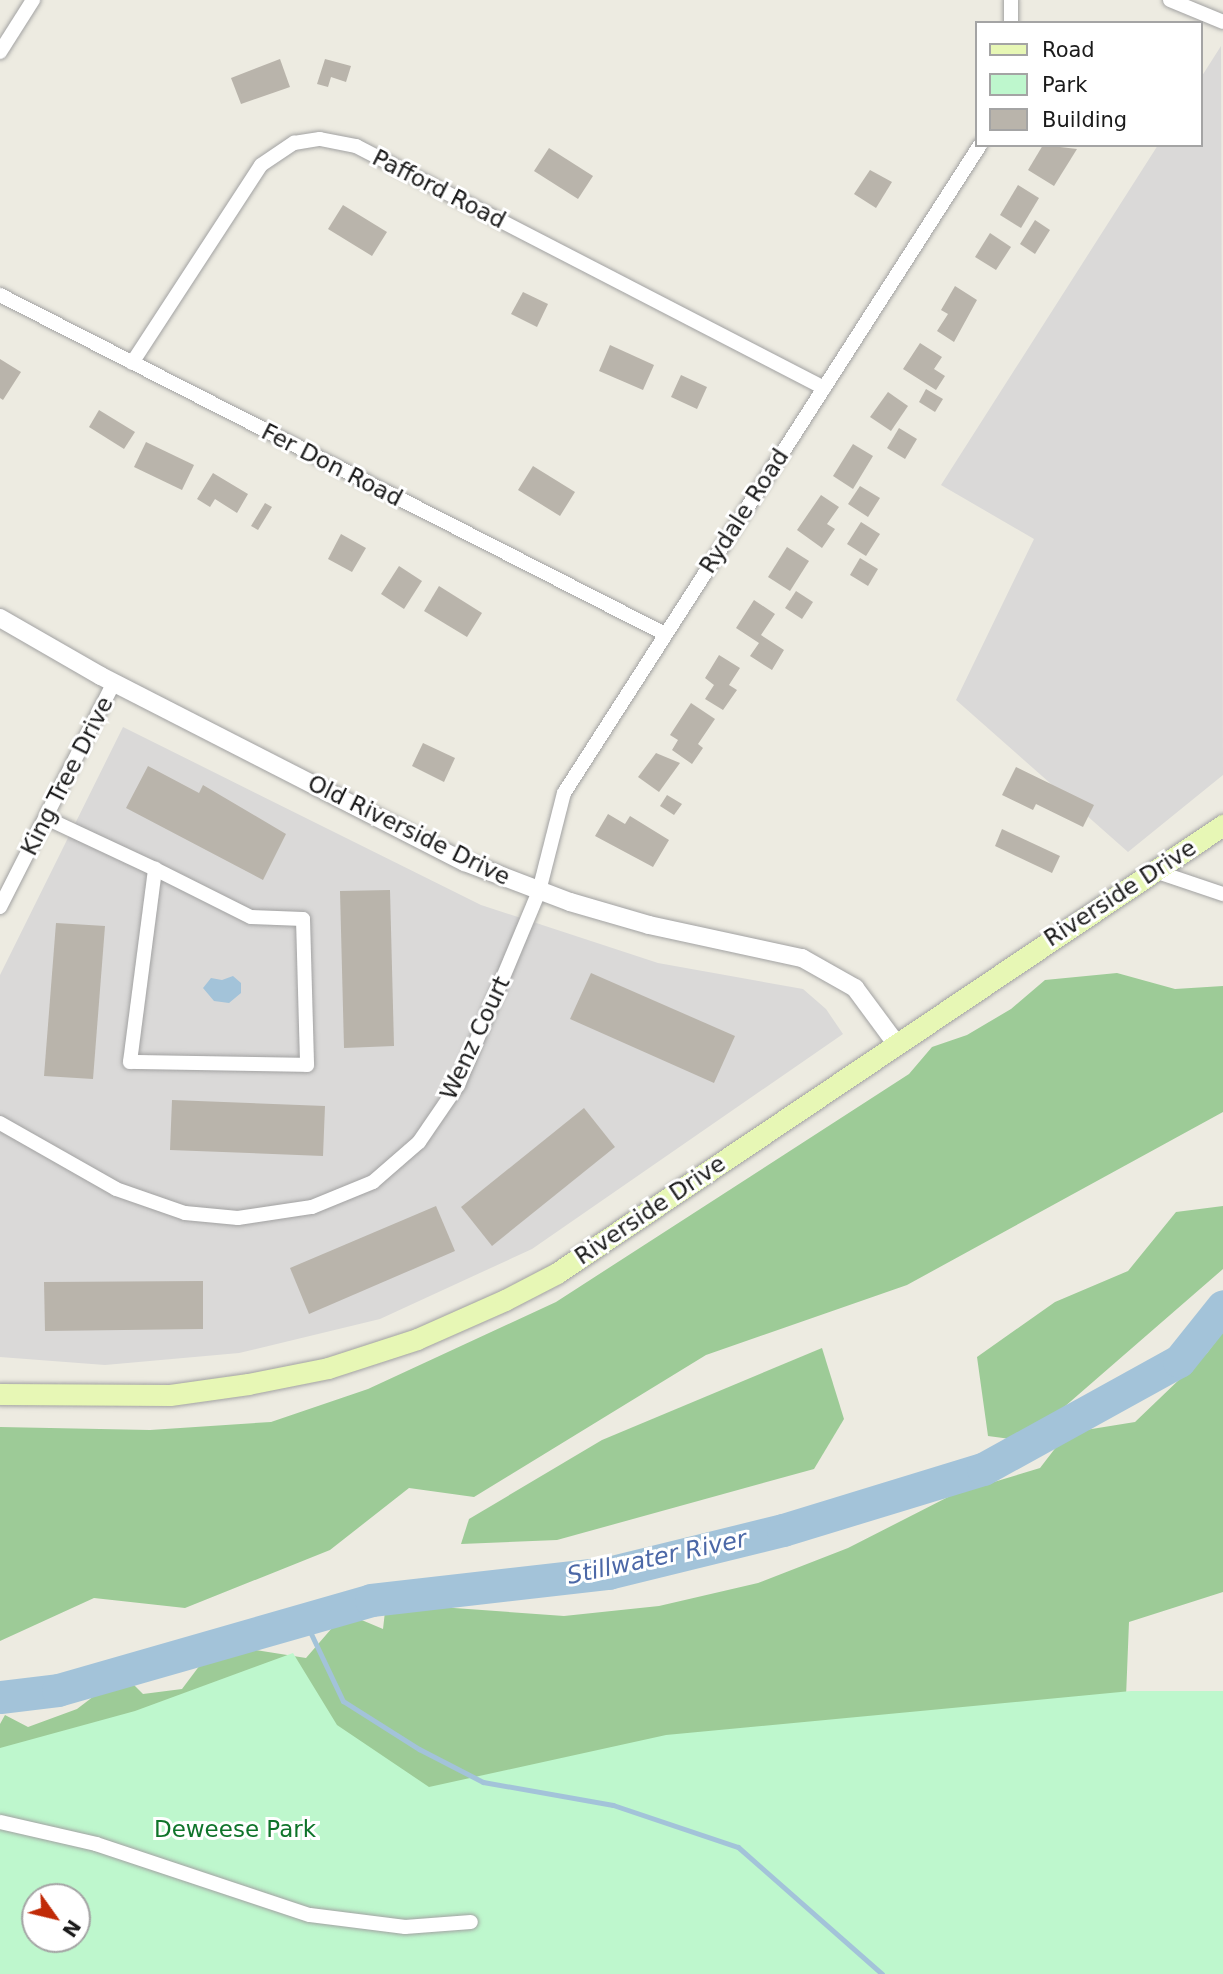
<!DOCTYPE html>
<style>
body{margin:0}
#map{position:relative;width:1223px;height:1974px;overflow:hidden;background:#edebe1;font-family:"DejaVu Sans",sans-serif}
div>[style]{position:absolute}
.residential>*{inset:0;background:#dad9d8}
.forest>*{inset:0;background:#9dcb97}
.park>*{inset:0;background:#bef7cd}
.water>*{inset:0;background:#a3c3d9}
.stream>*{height:5px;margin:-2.5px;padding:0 2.5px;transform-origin:2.5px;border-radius:2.5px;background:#a3c3d9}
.river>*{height:33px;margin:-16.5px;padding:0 16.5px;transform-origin:16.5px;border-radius:16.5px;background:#a3c3d9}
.building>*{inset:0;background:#b9b4ab}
.roads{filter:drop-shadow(0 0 2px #a2a2a2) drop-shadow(0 0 2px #a2a2a2)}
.minor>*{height:14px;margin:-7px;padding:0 7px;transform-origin:7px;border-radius:7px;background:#fff}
.tertiary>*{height:18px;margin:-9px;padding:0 9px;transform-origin:9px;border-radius:9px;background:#fff}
.secondary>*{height:21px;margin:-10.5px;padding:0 10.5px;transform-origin:10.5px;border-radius:10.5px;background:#e7f7b5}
span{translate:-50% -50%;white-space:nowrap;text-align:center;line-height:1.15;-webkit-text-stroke:6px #fff;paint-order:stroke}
.street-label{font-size:23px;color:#1b1b1b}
.park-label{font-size:23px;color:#0f742a}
.water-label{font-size:24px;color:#4c68a7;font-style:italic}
.legend{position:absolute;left:975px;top:21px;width:228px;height:126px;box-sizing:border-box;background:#fff;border:2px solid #a4a4a4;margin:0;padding:9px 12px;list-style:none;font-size:21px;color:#1b1b1b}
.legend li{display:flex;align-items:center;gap:14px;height:35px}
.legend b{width:35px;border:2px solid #a4a4a4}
.north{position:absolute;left:21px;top:1883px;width:70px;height:70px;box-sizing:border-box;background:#fff;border:2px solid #a4a4a4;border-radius:50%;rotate:124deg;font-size:19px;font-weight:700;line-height:28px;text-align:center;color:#1b1b1b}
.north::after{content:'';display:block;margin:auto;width:24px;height:32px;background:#c02a07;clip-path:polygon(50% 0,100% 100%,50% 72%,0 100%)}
</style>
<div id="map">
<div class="residential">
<div style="clip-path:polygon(1221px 46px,1223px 775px,1128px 852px,956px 700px,1034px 539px,941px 485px,1158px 145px,1200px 145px,1200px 79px)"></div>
<div style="clip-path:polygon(123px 727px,481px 905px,658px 963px,803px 989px,826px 1009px,843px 1034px,532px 1249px,380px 1319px,239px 1353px,105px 1365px,0 1357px,0 975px)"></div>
</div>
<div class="forest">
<div style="clip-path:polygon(1117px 973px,1175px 989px,1223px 986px,1223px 1112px,907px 1285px,706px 1355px,474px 1497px,409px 1488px,330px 1550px,185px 1608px,94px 1598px,0 1641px,0 1427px,150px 1430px,271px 1422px,368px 1389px,556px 1302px,909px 1074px,932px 1047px,967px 1035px,1011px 1009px,1045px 980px)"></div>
<div style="clip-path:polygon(1223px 1206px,1223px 1269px,1025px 1441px,988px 1436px,977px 1357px,1055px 1302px,1128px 1271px,1176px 1212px)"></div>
<div style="clip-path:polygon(1223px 1332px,1223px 1592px,1129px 1622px,1126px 1697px,744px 1820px,0 1815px,0 1724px,5px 1715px,28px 1727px,77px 1709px,98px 1693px,109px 1670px,125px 1676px,143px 1694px,182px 1689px,206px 1657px,250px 1649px,306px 1658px,345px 1613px,383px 1629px,387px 1594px,420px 1585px,440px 1607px,564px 1616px,659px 1606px,758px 1583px,848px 1548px,954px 1494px,1040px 1468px,1067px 1433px,1135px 1422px,1207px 1353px)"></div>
<div style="clip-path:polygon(822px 1348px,844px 1419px,814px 1469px,557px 1540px,461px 1544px,469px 1519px,602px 1440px)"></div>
</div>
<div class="park">
<div style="clip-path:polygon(evenodd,293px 1653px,337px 1725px,429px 1787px,666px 1735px,1131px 1691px,1223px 1691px,1223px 1974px,0 1974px,0 1748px,135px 1711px,293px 1653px,35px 1897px,77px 1897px,77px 1939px,35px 1939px,35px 1897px)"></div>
</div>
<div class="water">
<div style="clip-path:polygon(233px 976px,241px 983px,241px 993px,229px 1003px,214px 1001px,203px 988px,211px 978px,222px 980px)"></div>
</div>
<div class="stream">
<div style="left:304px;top:1619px;width:91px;rotate:64.6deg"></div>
<div style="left:343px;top:1701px;width:90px;rotate:32.3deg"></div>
<div style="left:419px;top:1749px;width:72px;rotate:27.3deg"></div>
<div style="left:483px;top:1782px;width:132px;rotate:10deg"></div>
<div style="left:613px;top:1805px;width:132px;rotate:18.6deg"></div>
<div style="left:738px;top:1847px;width:192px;rotate:41.4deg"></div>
</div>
<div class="river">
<div style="left:0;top:1697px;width:58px;rotate:-6.9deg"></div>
<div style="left:58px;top:1690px;width:326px;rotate:-16deg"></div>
<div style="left:371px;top:1600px;width:239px;rotate:-6.5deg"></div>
<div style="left:608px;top:1573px;width:180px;rotate:-13.8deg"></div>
<div style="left:783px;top:1530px;width:209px;rotate:-17deg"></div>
<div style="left:983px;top:1469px;width:224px;rotate:-28.9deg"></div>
<div style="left:1179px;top:1361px;width:70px;rotate:-51.3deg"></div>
</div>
<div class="building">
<div style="clip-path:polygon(280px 59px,290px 87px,241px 104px,231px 78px)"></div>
<div style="clip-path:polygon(325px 59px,351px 66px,346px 82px,331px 77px,328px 87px,317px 84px)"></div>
<div style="clip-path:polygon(1043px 145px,1077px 149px,1054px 186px,1028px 170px)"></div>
<div style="clip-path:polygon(549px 148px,593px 176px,578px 199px,534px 171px)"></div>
<div style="clip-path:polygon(870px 170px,892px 182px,876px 208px,854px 194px)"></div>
<div style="clip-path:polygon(1018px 185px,1039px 198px,1021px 228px,1000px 215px)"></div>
<div style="clip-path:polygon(343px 205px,387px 232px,372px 256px,328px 229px)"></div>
<div style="clip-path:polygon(1035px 220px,1050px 230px,1035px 254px,1020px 244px)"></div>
<div style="clip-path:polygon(990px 233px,1011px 247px,996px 270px,975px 257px)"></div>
<div style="clip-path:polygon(955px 286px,977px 300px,954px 342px,937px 331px,948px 314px,941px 310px)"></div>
<div style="clip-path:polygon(523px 292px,548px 304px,537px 327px,511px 314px)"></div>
<div style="clip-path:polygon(920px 343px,942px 357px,934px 369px,945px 376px,936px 390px,903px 369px)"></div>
<div style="clip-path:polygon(610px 345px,654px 365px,643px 390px,599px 371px)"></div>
<div style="clip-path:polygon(0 359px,21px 372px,3px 400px,0 398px)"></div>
<div style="clip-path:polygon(681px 375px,707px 387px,697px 409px,671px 397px)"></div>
<div style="clip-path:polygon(926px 389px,943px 399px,935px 412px,919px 402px)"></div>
<div style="clip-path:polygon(888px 392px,908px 406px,891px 431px,870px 417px)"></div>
<div style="clip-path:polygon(99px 410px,135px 432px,124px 449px,89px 427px)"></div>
<div style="clip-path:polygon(899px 428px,917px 439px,905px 459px,887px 448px)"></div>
<div style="clip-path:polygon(146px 442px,194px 465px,182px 490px,134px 467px)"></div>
<div style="clip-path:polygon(853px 444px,873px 456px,853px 489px,833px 476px)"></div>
<div style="clip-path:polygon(533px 466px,575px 492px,560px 516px,518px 490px)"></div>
<div style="clip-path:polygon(213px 473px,248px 494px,237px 513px,215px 499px,210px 507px,197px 499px)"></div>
<div style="clip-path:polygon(860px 486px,880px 498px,868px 517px,848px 504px)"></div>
<div style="clip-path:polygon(821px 495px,839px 507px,827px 524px,835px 529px,822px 548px,797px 530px)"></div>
<div style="clip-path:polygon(265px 503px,272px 507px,258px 530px,251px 526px)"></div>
<div style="clip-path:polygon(861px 522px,880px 534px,866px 556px,847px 544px)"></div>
<div style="clip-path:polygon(341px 534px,366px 548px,352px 572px,328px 559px)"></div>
<div style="clip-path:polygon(787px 547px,809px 561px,790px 591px,768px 577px)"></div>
<div style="clip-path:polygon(860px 558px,878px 569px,868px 586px,850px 575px)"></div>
<div style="clip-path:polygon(399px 566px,422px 581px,404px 609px,381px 594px)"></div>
<div style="clip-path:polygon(439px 586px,482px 613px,467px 637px,424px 611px)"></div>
<div style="clip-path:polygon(796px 591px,813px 602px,802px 619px,785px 608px)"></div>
<div style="clip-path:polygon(754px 600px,775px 614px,761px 635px,784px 650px,772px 670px,750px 656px,759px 643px,736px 628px)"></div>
<div style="clip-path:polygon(719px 655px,740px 668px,729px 685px,737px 690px,723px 710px,705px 699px,714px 685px,705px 678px)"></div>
<div style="clip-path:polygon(691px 703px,715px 719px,698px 744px,703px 748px,692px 764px,672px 750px,678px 740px,670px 735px)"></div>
<div style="clip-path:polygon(423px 743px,455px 758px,444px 782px,412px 766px)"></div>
<div style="clip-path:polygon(656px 753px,680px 763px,659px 792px,638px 777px)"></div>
<div style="clip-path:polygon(148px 766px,199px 793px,203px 785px,286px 834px,263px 880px,126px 808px)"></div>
<div style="clip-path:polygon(1016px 767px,1094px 805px,1083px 827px,1036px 804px,1033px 810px,1002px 795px)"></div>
<div style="clip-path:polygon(667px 795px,682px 804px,674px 815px,660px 806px)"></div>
<div style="clip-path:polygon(608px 814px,625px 824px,630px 816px,669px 840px,653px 867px,595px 836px)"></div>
<div style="clip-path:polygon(1002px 829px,1060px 856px,1052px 873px,995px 846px)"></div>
<div style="clip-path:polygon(390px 890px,394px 1046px,344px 1048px,340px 891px)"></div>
<div style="clip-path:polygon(56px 923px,105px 926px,93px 1079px,44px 1076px)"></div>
<div style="clip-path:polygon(591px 973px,735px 1036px,714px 1083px,570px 1019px)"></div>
<div style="clip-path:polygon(172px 1100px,325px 1106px,323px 1156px,170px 1150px)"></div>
<div style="clip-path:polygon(584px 1108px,615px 1147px,492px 1246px,461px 1207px)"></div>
<div style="clip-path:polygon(436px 1206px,455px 1251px,309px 1314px,290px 1268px)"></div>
<div style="clip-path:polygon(203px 1281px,203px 1329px,45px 1331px,44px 1282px)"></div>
</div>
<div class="roads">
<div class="minor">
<div style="left:1170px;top:0;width:57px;rotate:22.5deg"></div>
<div style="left:1011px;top:23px;width:23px;rotate:-90deg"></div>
<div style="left:0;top:52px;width:62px;rotate:-57.6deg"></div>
<div style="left:0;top:295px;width:746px;rotate:27.01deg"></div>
<div style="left:132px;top:363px;width:236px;rotate:-56.9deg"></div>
<div style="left:261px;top:165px;width:40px;rotate:-34deg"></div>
<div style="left:294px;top:143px;width:26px;rotate:-9deg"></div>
<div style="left:320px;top:139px;width:37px;rotate:11deg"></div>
<div style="left:356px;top:146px;width:527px;rotate:27.34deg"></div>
<div style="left:46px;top:818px;width:120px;rotate:25.1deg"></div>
<div style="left:155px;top:869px;width:107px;rotate:26.6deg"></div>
<div style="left:251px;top:917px;width:52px;rotate:2.2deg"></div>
<div style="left:303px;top:919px;width:146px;rotate:88.4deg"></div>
<div style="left:307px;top:1065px;width:177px;rotate:-179deg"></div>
<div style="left:130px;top:1062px;width:195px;rotate:-82.6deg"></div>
<div style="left:1155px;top:871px;width:72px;rotate:18.7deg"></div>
<div style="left:0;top:907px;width:252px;rotate:-63.1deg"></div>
<div style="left:0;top:1123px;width:133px;rotate:29.6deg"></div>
<div style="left:116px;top:1189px;width:73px;rotate:19.2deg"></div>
<div style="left:185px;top:1213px;width:53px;rotate:5.4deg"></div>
<div style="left:238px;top:1218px;width:75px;rotate:-8.5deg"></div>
<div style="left:312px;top:1207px;width:66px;rotate:-22.3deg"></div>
<div style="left:373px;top:1182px;width:61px;rotate:-41deg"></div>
<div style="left:419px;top:1142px;width:69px;rotate:-55.6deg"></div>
<div style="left:458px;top:1085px;width:210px;rotate:-67.3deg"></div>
<div style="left:539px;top:891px;width:101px;rotate:-75.7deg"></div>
<div style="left:564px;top:793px;width:770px;rotate:-57.3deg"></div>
<div style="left:0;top:1822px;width:98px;rotate:12.9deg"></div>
<div style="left:96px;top:1844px;width:225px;rotate:18.4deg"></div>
<div style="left:310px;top:1915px;width:96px;rotate:7.2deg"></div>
<div style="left:405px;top:1927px;width:66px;rotate:-4.3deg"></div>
</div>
<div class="tertiary">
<div style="left:0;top:618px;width:116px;rotate:29.9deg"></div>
<div style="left:101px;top:676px;width:409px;rotate:27.1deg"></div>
<div style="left:465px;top:862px;width:112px;rotate:20.9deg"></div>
<div style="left:570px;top:902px;width:82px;rotate:16.2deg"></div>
<div style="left:649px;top:925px;width:157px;rotate:12.2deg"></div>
<div style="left:802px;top:958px;width:61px;rotate:29.5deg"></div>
<div style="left:855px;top:988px;width:67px;rotate:53.5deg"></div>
</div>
<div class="secondary">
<div style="left:0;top:1394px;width:170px;rotate:0.3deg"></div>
<div style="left:170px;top:1395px;width:79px;rotate:-8deg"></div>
<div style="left:248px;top:1384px;width:82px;rotate:-11.3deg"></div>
<div style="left:328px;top:1368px;width:94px;rotate:-18deg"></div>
<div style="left:417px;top:1339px;width:96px;rotate:-23.9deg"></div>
<div style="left:505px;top:1300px;width:59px;rotate:-27.4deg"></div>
<div style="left:557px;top:1273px;width:803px;rotate:-33.93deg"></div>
</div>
</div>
<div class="street-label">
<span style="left:439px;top:189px;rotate:27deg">Pafford Road</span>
<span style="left:332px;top:465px;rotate:27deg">Fer Don Road</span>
<span style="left:744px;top:511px;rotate:-57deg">Rydale Road</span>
<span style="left:67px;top:776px;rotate:-63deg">King Tree Drive</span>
<span style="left:409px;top:830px;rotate:26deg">Old Riverside Drive</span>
<span style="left:1120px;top:893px;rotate:-33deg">Riverside Drive</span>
<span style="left:475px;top:1038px;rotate:-65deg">Wenz Court</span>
<span style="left:650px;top:1210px;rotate:-34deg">Riverside Drive</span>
</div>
<div class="park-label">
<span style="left:235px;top:1829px">Deweese Park</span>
</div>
<div class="water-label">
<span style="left:657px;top:1558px;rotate:-12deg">Stillwater River</span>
</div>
<ul class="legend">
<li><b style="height:9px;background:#e7f7b5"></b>Road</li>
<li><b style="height:19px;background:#bef7cd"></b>Park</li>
<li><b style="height:19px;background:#b9b4ab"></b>Building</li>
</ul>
<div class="north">N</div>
</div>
